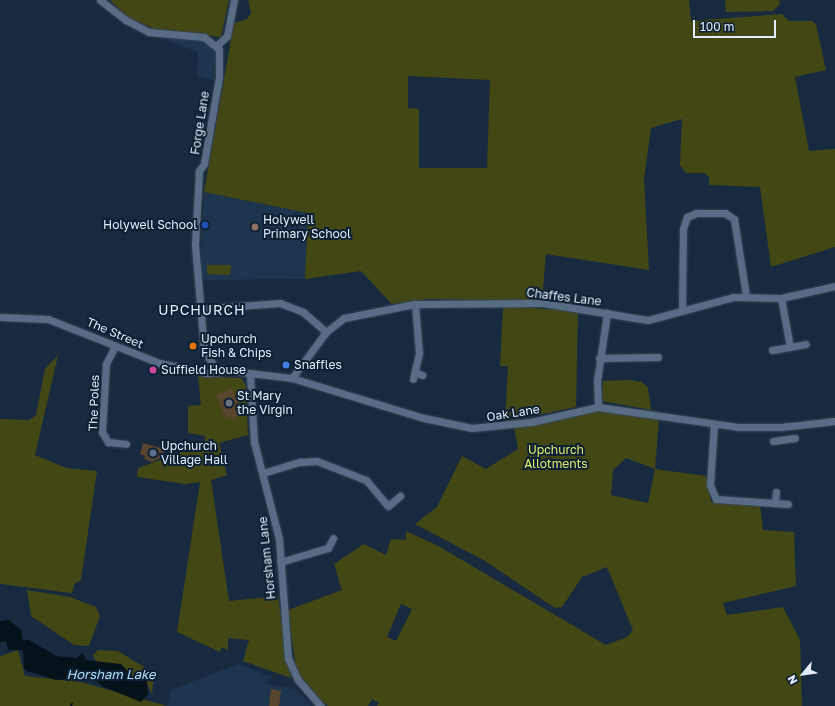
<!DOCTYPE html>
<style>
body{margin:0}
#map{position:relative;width:835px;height:706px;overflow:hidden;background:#182a3f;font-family:"Golos Text",sans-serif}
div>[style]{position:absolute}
.built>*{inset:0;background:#1e354f}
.green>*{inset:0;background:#434713}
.water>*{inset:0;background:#06121a}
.stream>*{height:1.5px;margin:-0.75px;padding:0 0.75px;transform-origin:0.75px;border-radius:0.75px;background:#06121a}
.building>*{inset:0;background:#59442d}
.roads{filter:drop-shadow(0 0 1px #384758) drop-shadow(0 0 1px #384758)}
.minor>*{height:7px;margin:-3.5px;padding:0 3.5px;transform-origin:3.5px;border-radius:3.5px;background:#586d85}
.dots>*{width:11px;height:11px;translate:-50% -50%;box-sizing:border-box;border:2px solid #0e2034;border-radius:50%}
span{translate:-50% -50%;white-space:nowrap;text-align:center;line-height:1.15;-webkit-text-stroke:4px #0e2034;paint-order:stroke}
.street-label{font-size:12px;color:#e1edfb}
.poi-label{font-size:12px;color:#e1edfb}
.left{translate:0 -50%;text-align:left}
.right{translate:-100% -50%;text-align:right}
.park-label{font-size:12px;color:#e1ee6c}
.water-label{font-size:13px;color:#b2dffc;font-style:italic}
.quarter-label{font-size:14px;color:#e1edfb;letter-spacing:1px}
.north{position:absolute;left:783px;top:654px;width:40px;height:40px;-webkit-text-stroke:3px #0e2034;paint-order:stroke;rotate:241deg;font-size:11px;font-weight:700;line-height:16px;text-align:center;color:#e1edfb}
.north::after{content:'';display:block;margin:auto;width:14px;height:18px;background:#e1edfb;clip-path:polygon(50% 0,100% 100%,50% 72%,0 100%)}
.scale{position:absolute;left:693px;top:20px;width:83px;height:18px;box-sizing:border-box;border:2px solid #e1edfb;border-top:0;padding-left:5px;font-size:12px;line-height:14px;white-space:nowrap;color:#e1edfb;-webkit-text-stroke:3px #0e2034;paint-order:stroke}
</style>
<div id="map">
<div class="built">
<div style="clip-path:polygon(159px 38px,208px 41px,216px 50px,214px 81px,197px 76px,198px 52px)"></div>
<div style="clip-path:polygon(204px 192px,308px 213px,305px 279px,200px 280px)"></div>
<div style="clip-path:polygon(238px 664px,272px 677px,264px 684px,295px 689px,312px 706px,167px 706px,171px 690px)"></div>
</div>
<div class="green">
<div style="clip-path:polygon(110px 0,229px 0,221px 37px,156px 30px,127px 17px)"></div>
<div style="clip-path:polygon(evenodd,248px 0,689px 0,691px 21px,782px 14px,789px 21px,812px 21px,816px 24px,826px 70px,795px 77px,809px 151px,835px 149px,835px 247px,771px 267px,760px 187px,709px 185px,709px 177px,704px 173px,686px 173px,680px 165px,682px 119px,651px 128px,644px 179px,649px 270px,546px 254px,542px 301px,428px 299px,392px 304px,361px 271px,305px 279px,308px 213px,204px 192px,234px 23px,247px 19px,251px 13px,248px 0,408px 76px,490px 80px,487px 168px,419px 168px,419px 109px,408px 108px,408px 76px)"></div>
<div style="clip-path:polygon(725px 0,779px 0,780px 4px,773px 11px,726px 12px)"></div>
<div style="clip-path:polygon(207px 265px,231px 265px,230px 275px,207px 274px)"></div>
<div style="clip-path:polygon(503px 306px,578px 311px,576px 407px,505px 422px,508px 366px,500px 366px)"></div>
<div style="clip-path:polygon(58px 355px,35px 455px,66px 468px,97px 471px,81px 580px,75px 583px,72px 593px,0 584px,0 419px,29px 420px,36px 415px,45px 369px)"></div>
<div style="clip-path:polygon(198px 376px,241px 378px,246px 386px,248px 435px,219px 443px,227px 475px,211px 480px,229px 601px,278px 596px,291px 678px,243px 661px,249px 640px,228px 638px,228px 650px,221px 647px,220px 652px,177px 632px,200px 482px,185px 484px,137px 477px,138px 468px,204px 444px,205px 436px,188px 433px,188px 406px,201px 405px)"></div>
<div style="clip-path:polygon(630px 380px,642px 382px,648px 388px,651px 410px,602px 401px,603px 381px)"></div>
<div style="clip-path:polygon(evenodd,596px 410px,659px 418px,655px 469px,706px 476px,711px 502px,760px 504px,763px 530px,794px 532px,796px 586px,723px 603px,727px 615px,783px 607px,800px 640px,802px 706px,377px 706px,379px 703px,372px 699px,368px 706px,328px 706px,314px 695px,296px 669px,288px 610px,342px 590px,334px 564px,364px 544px,386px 555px,391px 539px,406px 540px,406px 531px,440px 547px,606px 645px,627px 637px,633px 630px,607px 567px,582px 577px,562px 607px,555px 608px,485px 561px,415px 524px,437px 507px,462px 456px,486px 469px,518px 449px,514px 427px,596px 410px,626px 458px,655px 469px,648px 503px,611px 495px,613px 470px,626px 458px,596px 410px,401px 604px,412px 609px,396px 641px,387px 637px,401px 604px)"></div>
<div style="clip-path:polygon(27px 590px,70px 597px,96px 607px,100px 616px,89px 646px,74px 645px,31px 616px)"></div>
<div style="clip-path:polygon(18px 650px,25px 676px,81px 682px,167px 706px,0 706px,0 656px)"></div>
<div style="clip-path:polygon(98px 650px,118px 651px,154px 673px,152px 694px,144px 678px,137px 679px,96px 661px,93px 655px)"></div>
</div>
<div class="water">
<div style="clip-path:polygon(9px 620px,21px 630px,23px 640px,29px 640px,56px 656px,76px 658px,83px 653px,86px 660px,121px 664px,134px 678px,147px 680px,148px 694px,141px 702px,104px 687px,92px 678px,56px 680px,27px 671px,24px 668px,23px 650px,8px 650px,6px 641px,0 642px,0 621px)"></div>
</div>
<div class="stream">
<div style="left:71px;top:706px;width:2px;rotate:-63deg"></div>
</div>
<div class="building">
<div style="clip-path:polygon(232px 388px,242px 412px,233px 421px,231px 416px,226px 418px,216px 395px)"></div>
<div style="clip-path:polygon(143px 443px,164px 449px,164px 456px,152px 462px,144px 459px,145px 456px,140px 454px)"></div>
<div style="clip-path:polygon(271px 689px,281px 691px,279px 706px,269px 706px)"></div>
</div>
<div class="roads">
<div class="minor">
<div style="left:100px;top:0;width:33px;rotate:38deg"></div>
<div style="left:126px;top:20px;width:26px;rotate:28deg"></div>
<div style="left:149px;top:32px;width:55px;rotate:5.2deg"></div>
<div style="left:204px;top:37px;width:19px;rotate:39deg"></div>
<div style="left:219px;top:49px;width:28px;rotate:90deg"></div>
<div style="left:219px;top:77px;width:88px;rotate:99.8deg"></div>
<div style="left:204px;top:164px;width:9px;rotate:126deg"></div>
<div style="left:199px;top:171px;width:74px;rotate:93.1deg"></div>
<div style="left:195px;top:245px;width:106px;rotate:85.1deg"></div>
<div style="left:204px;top:351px;width:22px;rotate:56deg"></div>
<div style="left:216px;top:369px;width:77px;rotate:6.8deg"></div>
<div style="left:292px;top:378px;width:138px;rotate:16.9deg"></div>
<div style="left:424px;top:418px;width:49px;rotate:11.8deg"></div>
<div style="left:472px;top:428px;width:59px;rotate:-5.8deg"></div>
<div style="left:531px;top:422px;width:69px;rotate:-12.6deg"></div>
<div style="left:598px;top:407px;width:141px;rotate:8.1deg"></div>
<div style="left:738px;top:427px;width:43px"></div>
<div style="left:781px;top:427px;width:54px;rotate:-6.3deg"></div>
<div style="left:217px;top:45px;width:13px;rotate:-42deg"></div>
<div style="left:227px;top:36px;width:37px;rotate:-79deg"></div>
<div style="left:781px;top:298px;width:50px;rotate:79.6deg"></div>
<div style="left:198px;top:309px;width:82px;rotate:-4.2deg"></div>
<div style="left:280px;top:303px;width:25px;rotate:21deg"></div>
<div style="left:303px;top:312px;width:30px;rotate:41deg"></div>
<div style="left:682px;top:309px;width:80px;rotate:-89.3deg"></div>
<div style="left:683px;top:229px;width:13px;rotate:-72deg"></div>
<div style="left:687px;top:217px;width:10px;rotate:-24deg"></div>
<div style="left:696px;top:213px;width:29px"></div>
<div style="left:725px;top:213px;width:11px;rotate:34deg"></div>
<div style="left:734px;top:219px;width:78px;rotate:81.1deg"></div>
<div style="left:0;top:317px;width:48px;rotate:2.4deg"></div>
<div style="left:48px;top:319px;width:119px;rotate:21.6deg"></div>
<div style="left:159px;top:363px;width:48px;rotate:12deg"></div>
<div style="left:206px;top:373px;width:15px;rotate:-4deg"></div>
<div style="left:115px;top:346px;width:20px;rotate:117deg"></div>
<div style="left:106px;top:364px;width:68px;rotate:93.4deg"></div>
<div style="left:102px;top:432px;width:12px;rotate:59deg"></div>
<div style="left:108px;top:442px;width:18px;rotate:6deg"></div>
<div style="left:772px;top:350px;width:34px;rotate:-10deg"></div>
<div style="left:599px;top:358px;width:59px;rotate:-1deg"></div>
<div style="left:415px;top:372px;width:8px;rotate:23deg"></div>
<div style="left:250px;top:375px;width:67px;rotate:86.6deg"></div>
<div style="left:254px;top:442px;width:100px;rotate:75.5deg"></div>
<div style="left:279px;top:539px;width:119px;rotate:85.7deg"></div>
<div style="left:288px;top:658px;width:24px;rotate:66deg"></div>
<div style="left:298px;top:680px;width:35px;rotate:49deg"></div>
<div style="left:292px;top:378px;width:57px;rotate:-53.5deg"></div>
<div style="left:326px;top:332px;width:23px;rotate:-38deg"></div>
<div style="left:344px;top:318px;width:72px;rotate:-11.2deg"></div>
<div style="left:415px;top:304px;width:128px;rotate:-0.4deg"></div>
<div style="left:543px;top:303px;width:106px;rotate:9.2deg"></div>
<div style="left:648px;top:320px;width:89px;rotate:-15deg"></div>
<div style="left:734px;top:297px;width:47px;rotate:1.2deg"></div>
<div style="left:781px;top:298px;width:55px;rotate:-12.5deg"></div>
<div style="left:413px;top:379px;width:27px;rotate:-77deg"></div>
<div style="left:419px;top:353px;width:49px;rotate:-94.7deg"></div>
<div style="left:598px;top:407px;width:26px;rotate:-92deg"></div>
<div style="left:597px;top:381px;width:69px;rotate:-81.6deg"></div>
<div style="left:714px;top:424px;width:61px;rotate:93.8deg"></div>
<div style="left:710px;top:485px;width:15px;rotate:67deg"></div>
<div style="left:716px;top:499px;width:72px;rotate:4deg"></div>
<div style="left:773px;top:441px;width:22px;rotate:-8deg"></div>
<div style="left:263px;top:473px;width:39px;rotate:-17deg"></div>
<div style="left:300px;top:462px;width:17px;rotate:-3deg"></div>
<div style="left:317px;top:461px;width:53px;rotate:21.2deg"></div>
<div style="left:366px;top:480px;width:34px;rotate:50deg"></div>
<div style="left:388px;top:506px;width:16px;rotate:-40deg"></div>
<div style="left:775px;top:503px;width:11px;rotate:-85deg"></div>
<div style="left:280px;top:562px;width:50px;rotate:-16.3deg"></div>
<div style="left:328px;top:548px;width:11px;rotate:-63deg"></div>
</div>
</div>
<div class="dots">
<div style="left:205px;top:225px;background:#1a4fb4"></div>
<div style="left:255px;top:227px;background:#8d6e63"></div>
<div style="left:193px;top:346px;background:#e8710a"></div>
<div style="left:286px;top:365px;background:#3f7fe0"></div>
<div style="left:153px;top:370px;background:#d1479c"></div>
<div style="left:229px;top:403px;background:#6b7280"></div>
<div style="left:153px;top:453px;background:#5c6f8a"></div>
</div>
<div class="street-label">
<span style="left:200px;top:123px;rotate:-81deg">Forge Lane</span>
<span style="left:564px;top:297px;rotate:7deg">Chaffes Lane</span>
<span style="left:115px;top:333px;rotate:23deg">The Street</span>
<span style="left:94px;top:403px;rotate:-88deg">The Poles</span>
<span style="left:513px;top:413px;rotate:-9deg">Oak Lane</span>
<span style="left:267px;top:558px;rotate:-96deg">Horsham Lane</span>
</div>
<div class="poi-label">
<span class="left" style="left:263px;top:227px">Holywell<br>Primary School</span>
<span class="right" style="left:197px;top:225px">Holywell School</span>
<span class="left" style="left:201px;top:346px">Upchurch<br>Fish &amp; Chips</span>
<span class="left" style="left:294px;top:365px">Snaffles</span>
<span class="left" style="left:161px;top:370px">Suffield House</span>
<span class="left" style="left:237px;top:403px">St Mary<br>the Virgin</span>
<span class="left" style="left:161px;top:453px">Upchurch<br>Village Hall</span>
</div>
<div class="park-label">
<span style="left:556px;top:457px">Upchurch<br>Allotments</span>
</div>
<div class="water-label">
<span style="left:111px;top:674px">Horsham Lake</span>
</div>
<div class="quarter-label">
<span style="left:202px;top:310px">UPCHURCH</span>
</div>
<div class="north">N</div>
<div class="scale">100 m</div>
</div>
